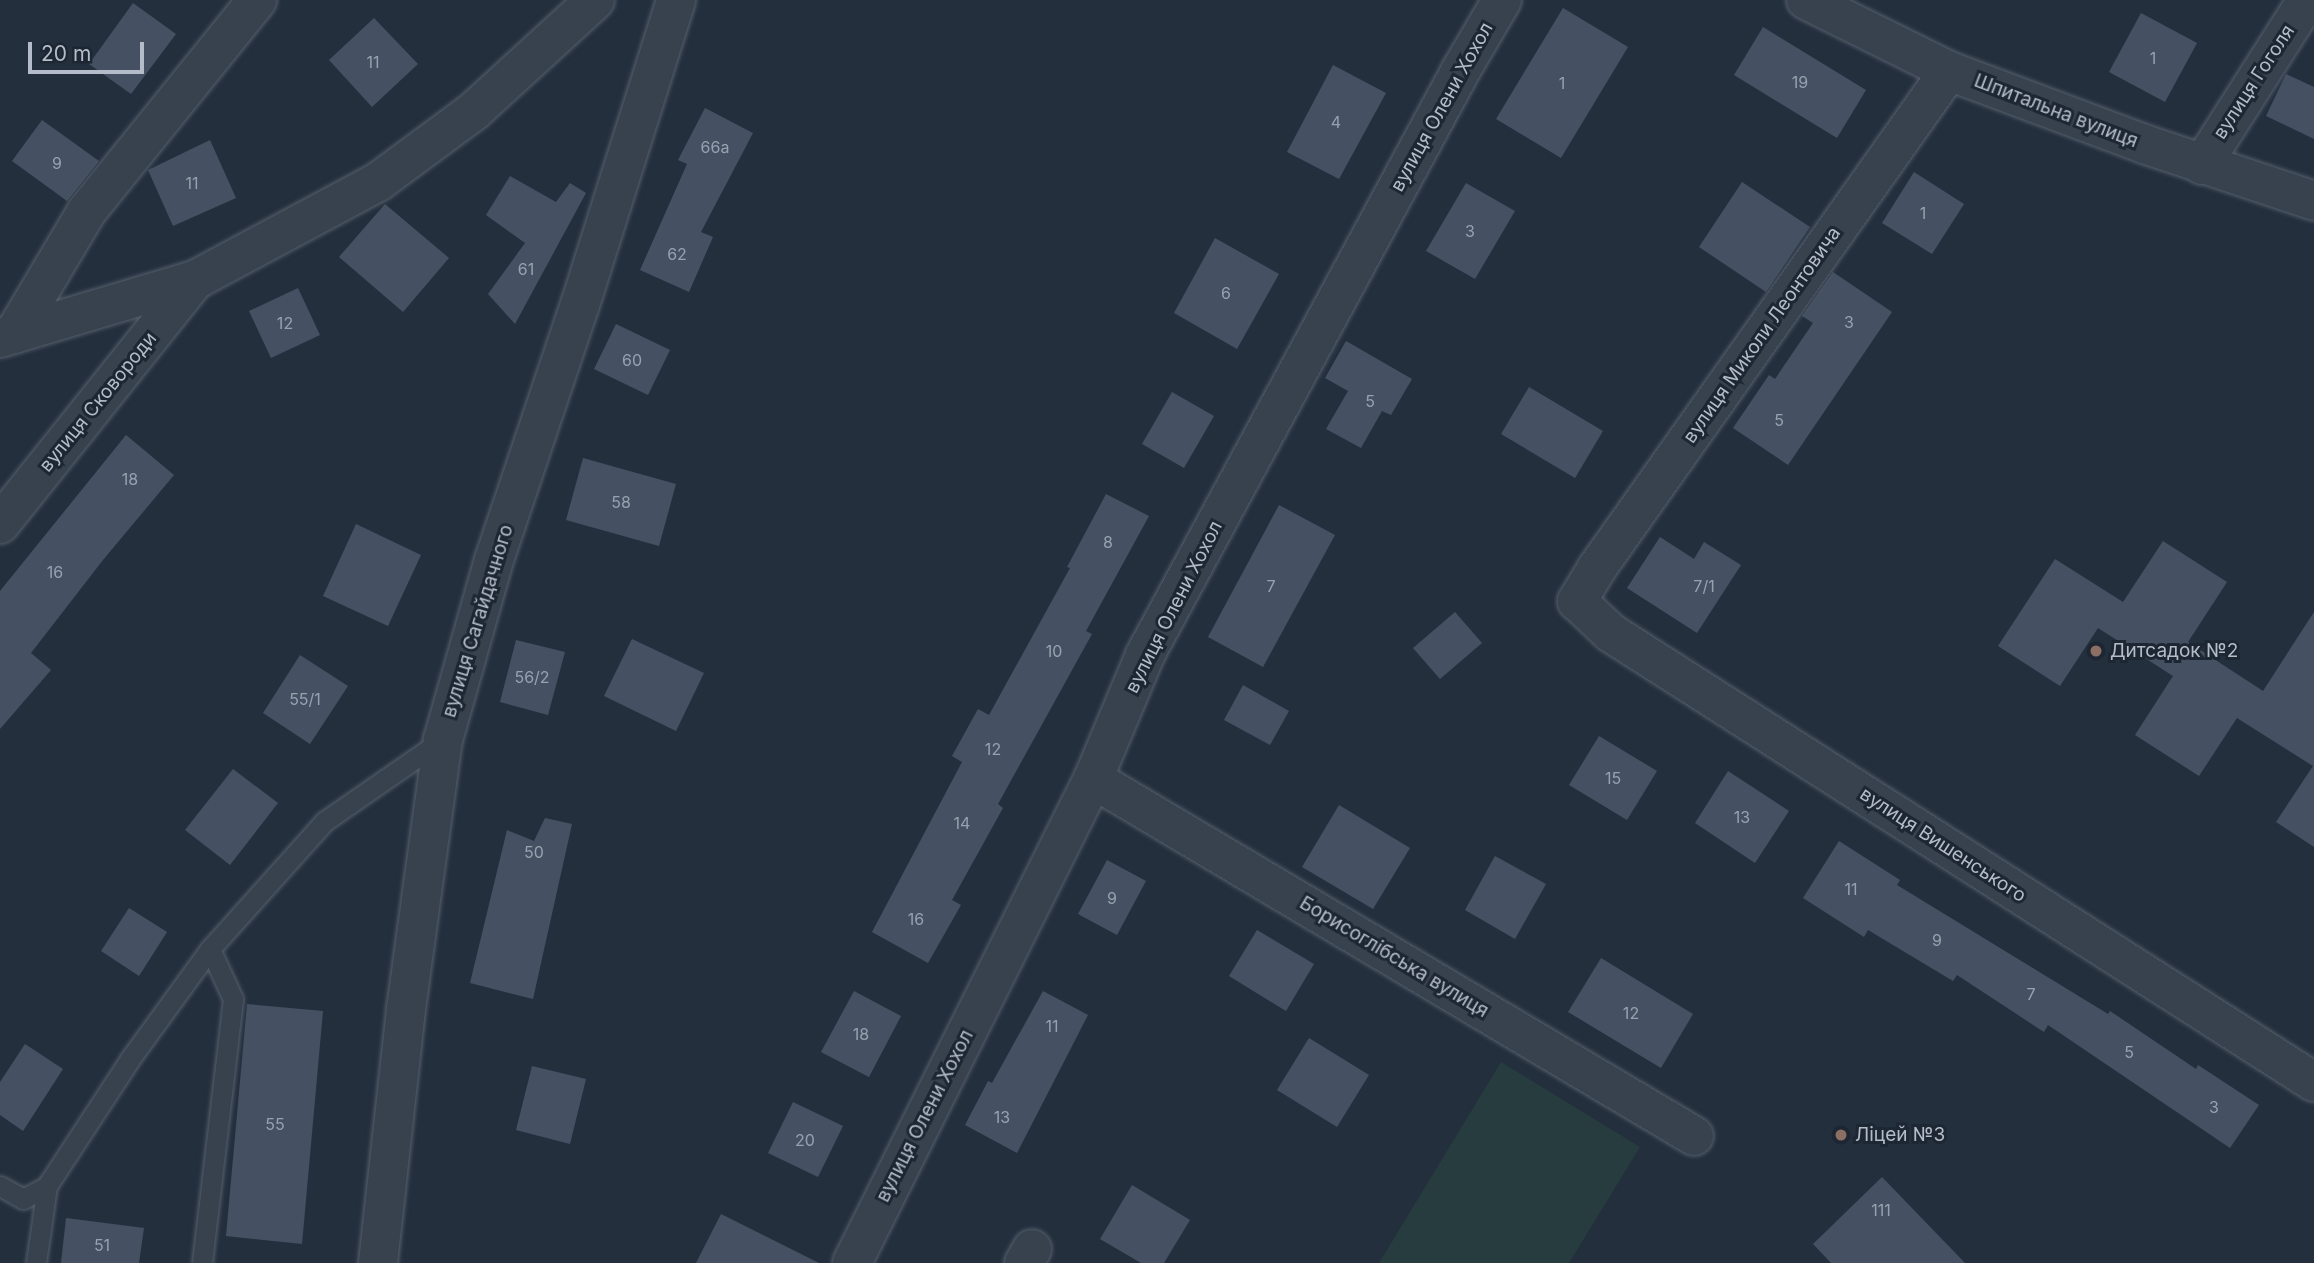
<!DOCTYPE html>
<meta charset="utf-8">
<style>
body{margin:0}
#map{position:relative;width:2314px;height:1263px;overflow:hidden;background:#242f3e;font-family:Inter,sans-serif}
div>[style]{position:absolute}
.green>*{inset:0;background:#263c3f}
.building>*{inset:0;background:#455162}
.roads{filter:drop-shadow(0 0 2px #565f6c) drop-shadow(0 0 2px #565f6c)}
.lane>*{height:19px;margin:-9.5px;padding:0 9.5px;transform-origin:9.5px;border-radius:9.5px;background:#38414e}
.street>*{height:38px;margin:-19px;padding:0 19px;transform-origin:19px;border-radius:19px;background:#38414e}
.dots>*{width:19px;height:19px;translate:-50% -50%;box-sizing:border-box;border:4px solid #1d2633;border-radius:50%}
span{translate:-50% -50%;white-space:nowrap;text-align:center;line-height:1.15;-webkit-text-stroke:6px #1d2633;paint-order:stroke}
.number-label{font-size:16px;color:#98a1af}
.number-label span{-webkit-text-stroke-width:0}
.street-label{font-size:19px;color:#b4bcc9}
.poi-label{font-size:19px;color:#b4bcc9}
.left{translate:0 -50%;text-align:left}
.scale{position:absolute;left:28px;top:42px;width:116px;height:32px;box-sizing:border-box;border:4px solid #b4bcc9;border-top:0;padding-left:9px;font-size:21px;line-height:24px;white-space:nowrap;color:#b4bcc9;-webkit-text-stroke:5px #1d2633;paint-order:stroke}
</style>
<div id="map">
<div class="green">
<div style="clip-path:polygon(1501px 1062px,1640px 1147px,1569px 1263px,1379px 1263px)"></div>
</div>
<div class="building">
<div style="clip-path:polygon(133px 3px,176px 34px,131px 94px,89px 64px)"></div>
<div style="clip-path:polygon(1563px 8px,1628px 47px,1561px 158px,1496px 119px)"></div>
<div style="clip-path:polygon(2141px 13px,2197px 43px,2165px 102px,2109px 72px)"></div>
<div style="clip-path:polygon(374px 18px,418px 64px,372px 107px,329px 60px)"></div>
<div style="clip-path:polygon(1763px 27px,1866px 90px,1837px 138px,1734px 75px)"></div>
<div style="clip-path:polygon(1333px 65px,1386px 93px,1339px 179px,1287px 152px)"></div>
<div style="clip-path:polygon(2286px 74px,2314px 87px,2314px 139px,2266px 116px)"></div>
<div style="clip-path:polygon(705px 108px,753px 133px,701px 232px,713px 237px,689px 292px,640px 270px,687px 164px,678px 160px)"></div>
<div style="clip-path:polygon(42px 120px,99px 161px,67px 201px,12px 161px)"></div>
<div style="clip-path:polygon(210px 140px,236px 198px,173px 226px,148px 170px)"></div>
<div style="clip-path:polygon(1914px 172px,1964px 204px,1932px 254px,1882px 223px)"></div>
<div style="clip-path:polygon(510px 176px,556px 202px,570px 183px,586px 193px,515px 324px,488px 294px,525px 243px,486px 215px)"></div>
<div style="clip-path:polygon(1742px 182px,1810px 227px,1766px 292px,1699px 247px)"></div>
<div style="clip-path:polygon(1466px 183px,1515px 211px,1475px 279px,1426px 251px)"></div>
<div style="clip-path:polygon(385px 204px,449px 258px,403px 312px,339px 257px)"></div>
<div style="clip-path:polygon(1215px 238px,1279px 274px,1237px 349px,1174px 313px)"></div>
<div style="clip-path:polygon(1833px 272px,1892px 312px,1788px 465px,1733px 428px,1769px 375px,1775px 379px,1813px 323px,1802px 316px)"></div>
<div style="clip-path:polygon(298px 288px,320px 335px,271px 358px,249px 311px)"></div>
<div style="clip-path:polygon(616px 324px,670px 350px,648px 395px,594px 369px)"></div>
<div style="clip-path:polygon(1346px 341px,1412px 379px,1391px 415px,1382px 411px,1361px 448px,1326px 429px,1348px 391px,1325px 378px)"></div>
<div style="clip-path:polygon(1529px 387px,1603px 431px,1575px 478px,1501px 434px)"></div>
<div style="clip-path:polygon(1172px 392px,1214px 416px,1184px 468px,1142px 444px)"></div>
<div style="clip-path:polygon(126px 435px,174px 475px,103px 560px,31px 653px,51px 670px,0 729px,0 591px)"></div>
<div style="clip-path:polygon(583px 458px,676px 484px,659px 546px,566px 520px)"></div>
<div style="clip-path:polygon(1106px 494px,1149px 516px,1086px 631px,1092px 634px,998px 804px,1003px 808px,952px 900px,961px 905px,928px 963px,872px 932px,962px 762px,952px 756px,978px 709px,989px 715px,1070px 568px,1067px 567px)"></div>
<div style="clip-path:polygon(1279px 505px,1335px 535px,1263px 667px,1208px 637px)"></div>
<div style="clip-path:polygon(356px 524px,421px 555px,388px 626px,323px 596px)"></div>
<div style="clip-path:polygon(1660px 537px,1694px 559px,1704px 542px,1741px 565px,1697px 633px,1627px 588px)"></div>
<div style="clip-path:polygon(2163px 541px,2227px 582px,2188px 642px,2263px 691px,2314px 612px,2314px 847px,2276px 822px,2313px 766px,2237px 718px,2199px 776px,2135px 735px,2173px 676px,2098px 628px,2060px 686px,1998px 646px,2055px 559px,2123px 602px)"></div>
<div style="clip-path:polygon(1455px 612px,1482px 643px,1440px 679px,1413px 648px)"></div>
<div style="clip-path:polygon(632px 639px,704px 673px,676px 731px,604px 696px)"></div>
<div style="clip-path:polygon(516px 640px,565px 652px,548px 715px,500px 702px)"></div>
<div style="clip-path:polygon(300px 655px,348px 686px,310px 744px,263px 713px)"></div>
<div style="clip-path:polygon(1243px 685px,1289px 711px,1270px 745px,1224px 720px)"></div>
<div style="clip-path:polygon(1599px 736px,1657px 771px,1627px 820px,1569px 785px)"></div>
<div style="clip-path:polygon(233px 769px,278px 803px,230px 865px,185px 830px)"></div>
<div style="clip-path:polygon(1728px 771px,1789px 811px,1755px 863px,1695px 823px)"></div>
<div style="clip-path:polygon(1339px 805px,1410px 848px,1373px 909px,1302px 867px)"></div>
<div style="clip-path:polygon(545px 818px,572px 824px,533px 999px,470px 983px,507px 830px,534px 841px)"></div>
<div style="clip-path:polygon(1839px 841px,1900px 880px,1897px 885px,2108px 1014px,2110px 1011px,2196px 1069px,2198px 1065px,2259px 1105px,2230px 1148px,2048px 1025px,2044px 1032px,1957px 975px,1953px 981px,1868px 930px,1864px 937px,1803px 898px)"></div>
<div style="clip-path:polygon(1495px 856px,1546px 884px,1515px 939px,1465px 910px)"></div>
<div style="clip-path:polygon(1107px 860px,1146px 881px,1117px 935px,1078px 914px)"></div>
<div style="clip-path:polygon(129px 908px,167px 932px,139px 976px,101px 951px)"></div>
<div style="clip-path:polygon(1257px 930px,1314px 964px,1286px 1011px,1229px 976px)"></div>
<div style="clip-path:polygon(1601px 958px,1693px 1014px,1661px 1068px,1568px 1012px)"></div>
<div style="clip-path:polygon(854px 991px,901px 1016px,869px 1077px,821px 1052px)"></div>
<div style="clip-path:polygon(1043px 991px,1088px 1015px,1017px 1153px,965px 1125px,988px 1081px,992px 1083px)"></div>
<div style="clip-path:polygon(247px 1004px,323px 1011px,302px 1244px,226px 1236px)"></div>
<div style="clip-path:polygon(1309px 1038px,1369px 1075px,1337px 1127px,1277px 1090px)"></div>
<div style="clip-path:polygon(25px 1044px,63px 1069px,23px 1131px,0 1115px,0 1082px)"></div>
<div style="clip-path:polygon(532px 1066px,586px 1079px,570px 1144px,516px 1130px)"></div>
<div style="clip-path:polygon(793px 1102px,843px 1126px,818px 1177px,768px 1153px)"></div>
<div style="clip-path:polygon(1882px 1177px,1965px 1263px,1831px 1263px,1813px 1244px)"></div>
<div style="clip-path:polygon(1132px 1185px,1190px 1220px,1164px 1263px,1141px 1263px,1100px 1239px)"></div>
<div style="clip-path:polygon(721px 1214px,819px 1263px,696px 1263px)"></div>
<div style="clip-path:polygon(66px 1218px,144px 1228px,139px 1263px,61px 1263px)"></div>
</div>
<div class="roads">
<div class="lane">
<div style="left:0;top:1186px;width:26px;rotate:29deg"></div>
<div style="left:23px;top:1199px;width:27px;rotate:-28deg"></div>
<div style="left:47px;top:1186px;width:152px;rotate:-56.8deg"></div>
<div style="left:130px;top:1059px;width:136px;rotate:-54deg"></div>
<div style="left:210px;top:949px;width:172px;rotate:-48.1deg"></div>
<div style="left:325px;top:821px;width:142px;rotate:-34.7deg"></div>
<div style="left:36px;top:1263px;width:78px;rotate:-81.9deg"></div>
<div style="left:202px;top:1263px;width:266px;rotate:-83.3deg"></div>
<div style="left:233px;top:999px;width:55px;rotate:-114.7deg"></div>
</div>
<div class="street">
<div style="left:1806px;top:0;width:160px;rotate:26.4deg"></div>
<div style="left:1949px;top:71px;width:208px;rotate:20.5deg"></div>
<div style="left:2144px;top:144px;width:179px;rotate:18.5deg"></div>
<div style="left:1949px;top:71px;width:609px;rotate:125.31deg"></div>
<div style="left:1597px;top:568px;width:39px;rotate:121deg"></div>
<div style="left:1577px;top:601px;width:47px;rotate:43.3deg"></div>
<div style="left:1611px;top:633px;width:834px;rotate:32.57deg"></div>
<div style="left:2202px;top:165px;width:196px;rotate:-57.5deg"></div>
<div style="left:14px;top:334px;width:143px;rotate:-59.3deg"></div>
<div style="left:87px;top:211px;width:271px;rotate:-51.1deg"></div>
<div style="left:0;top:338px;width:203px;rotate:-16.6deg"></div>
<div style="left:195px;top:280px;width:208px;rotate:-28.2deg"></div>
<div style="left:378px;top:182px;width:119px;rotate:-36.5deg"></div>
<div style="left:474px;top:111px;width:164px;rotate:-42.5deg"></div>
<div style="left:0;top:524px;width:312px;rotate:-51.4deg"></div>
<div style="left:1093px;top:779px;width:699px;rotate:30.71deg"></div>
<div style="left:378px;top:1263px;width:256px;rotate:-83.7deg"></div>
<div style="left:406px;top:1009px;width:272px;rotate:-82.2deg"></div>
<div style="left:443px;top:740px;width:187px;rotate:-74.2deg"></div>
<div style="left:494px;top:560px;width:269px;rotate:-71.4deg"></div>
<div style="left:580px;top:305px;width:320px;rotate:-72.5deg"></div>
<div style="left:852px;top:1263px;width:541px;rotate:-63.53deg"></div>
<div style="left:1093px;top:779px;width:134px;rotate:-67.2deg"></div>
<div style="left:1145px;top:655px;width:665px;rotate:-61.62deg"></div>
<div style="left:1461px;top:70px;width:81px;rotate:-59.6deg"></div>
<div style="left:1024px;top:1263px;width:16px;rotate:-60deg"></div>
</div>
</div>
<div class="dots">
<div style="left:2096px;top:651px;background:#8d6e63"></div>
<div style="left:1841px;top:1135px;background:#8d6e63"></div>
</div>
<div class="number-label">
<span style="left:2153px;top:58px">1</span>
<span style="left:373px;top:62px">11</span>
<span style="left:1800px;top:82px">19</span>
<span style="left:1562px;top:83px">1</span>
<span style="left:1336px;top:122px">4</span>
<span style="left:715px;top:147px">66а</span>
<span style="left:57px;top:163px">9</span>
<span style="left:192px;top:183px">11</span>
<span style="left:1923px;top:213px">1</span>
<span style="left:1470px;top:231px">3</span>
<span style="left:677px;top:254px">62</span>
<span style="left:526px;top:269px">61</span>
<span style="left:1226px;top:293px">6</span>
<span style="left:1849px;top:322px">3</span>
<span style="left:285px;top:323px">12</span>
<span style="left:632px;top:360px">60</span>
<span style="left:1370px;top:401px">5</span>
<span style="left:1779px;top:420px">5</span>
<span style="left:130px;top:479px">18</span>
<span style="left:621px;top:502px">58</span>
<span style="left:1108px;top:542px">8</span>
<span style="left:55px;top:572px">16</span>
<span style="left:1271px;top:586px">7</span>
<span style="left:1704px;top:586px">7/1</span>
<span style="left:1054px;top:651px">10</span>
<span style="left:532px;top:677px">56/2</span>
<span style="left:305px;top:699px">55/1</span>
<span style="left:993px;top:749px">12</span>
<span style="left:1613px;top:778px">15</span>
<span style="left:1742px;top:817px">13</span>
<span style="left:962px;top:823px">14</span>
<span style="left:534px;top:852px">50</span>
<span style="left:1851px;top:889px">11</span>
<span style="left:1112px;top:898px">9</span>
<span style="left:916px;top:919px">16</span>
<span style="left:1937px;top:940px">9</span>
<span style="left:2031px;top:994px">7</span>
<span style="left:1631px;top:1013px">12</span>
<span style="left:1052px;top:1026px">11</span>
<span style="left:861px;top:1034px">18</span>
<span style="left:2129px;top:1052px">5</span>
<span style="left:2214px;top:1107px">3</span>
<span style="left:1002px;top:1117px">13</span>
<span style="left:275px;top:1124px">55</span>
<span style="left:805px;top:1140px">20</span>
<span style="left:1881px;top:1210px">111</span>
<span style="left:102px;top:1245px">51</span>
</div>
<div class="street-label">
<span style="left:2254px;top:82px;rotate:-57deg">вулиця Гоголя</span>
<span style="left:1442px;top:107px;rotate:-61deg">вулиця Олени Хохол</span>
<span style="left:2056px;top:111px;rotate:21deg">Шпитальна вулиця</span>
<span style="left:1762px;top:335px;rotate:-55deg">вулиця Миколи Леонтовича</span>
<span style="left:98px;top:402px;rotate:-51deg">вулиця Сковороди</span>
<span style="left:1174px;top:607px;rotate:-63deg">вулиця Олени Хохол</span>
<span style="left:478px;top:621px;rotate:-73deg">вулиця Сагайдачного</span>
<span style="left:1943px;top:845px;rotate:33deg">вулиця Вишенського</span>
<span style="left:1394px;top:957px;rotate:31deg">Борисоглібська вулиця</span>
<span style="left:925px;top:1116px;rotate:-63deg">вулиця Олени Хохол</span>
</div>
<div class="poi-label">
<span class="left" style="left:2110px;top:651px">Дитсадок №2</span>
<span class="left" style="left:1855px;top:1135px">Ліцей №3</span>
</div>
<div class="scale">20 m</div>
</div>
